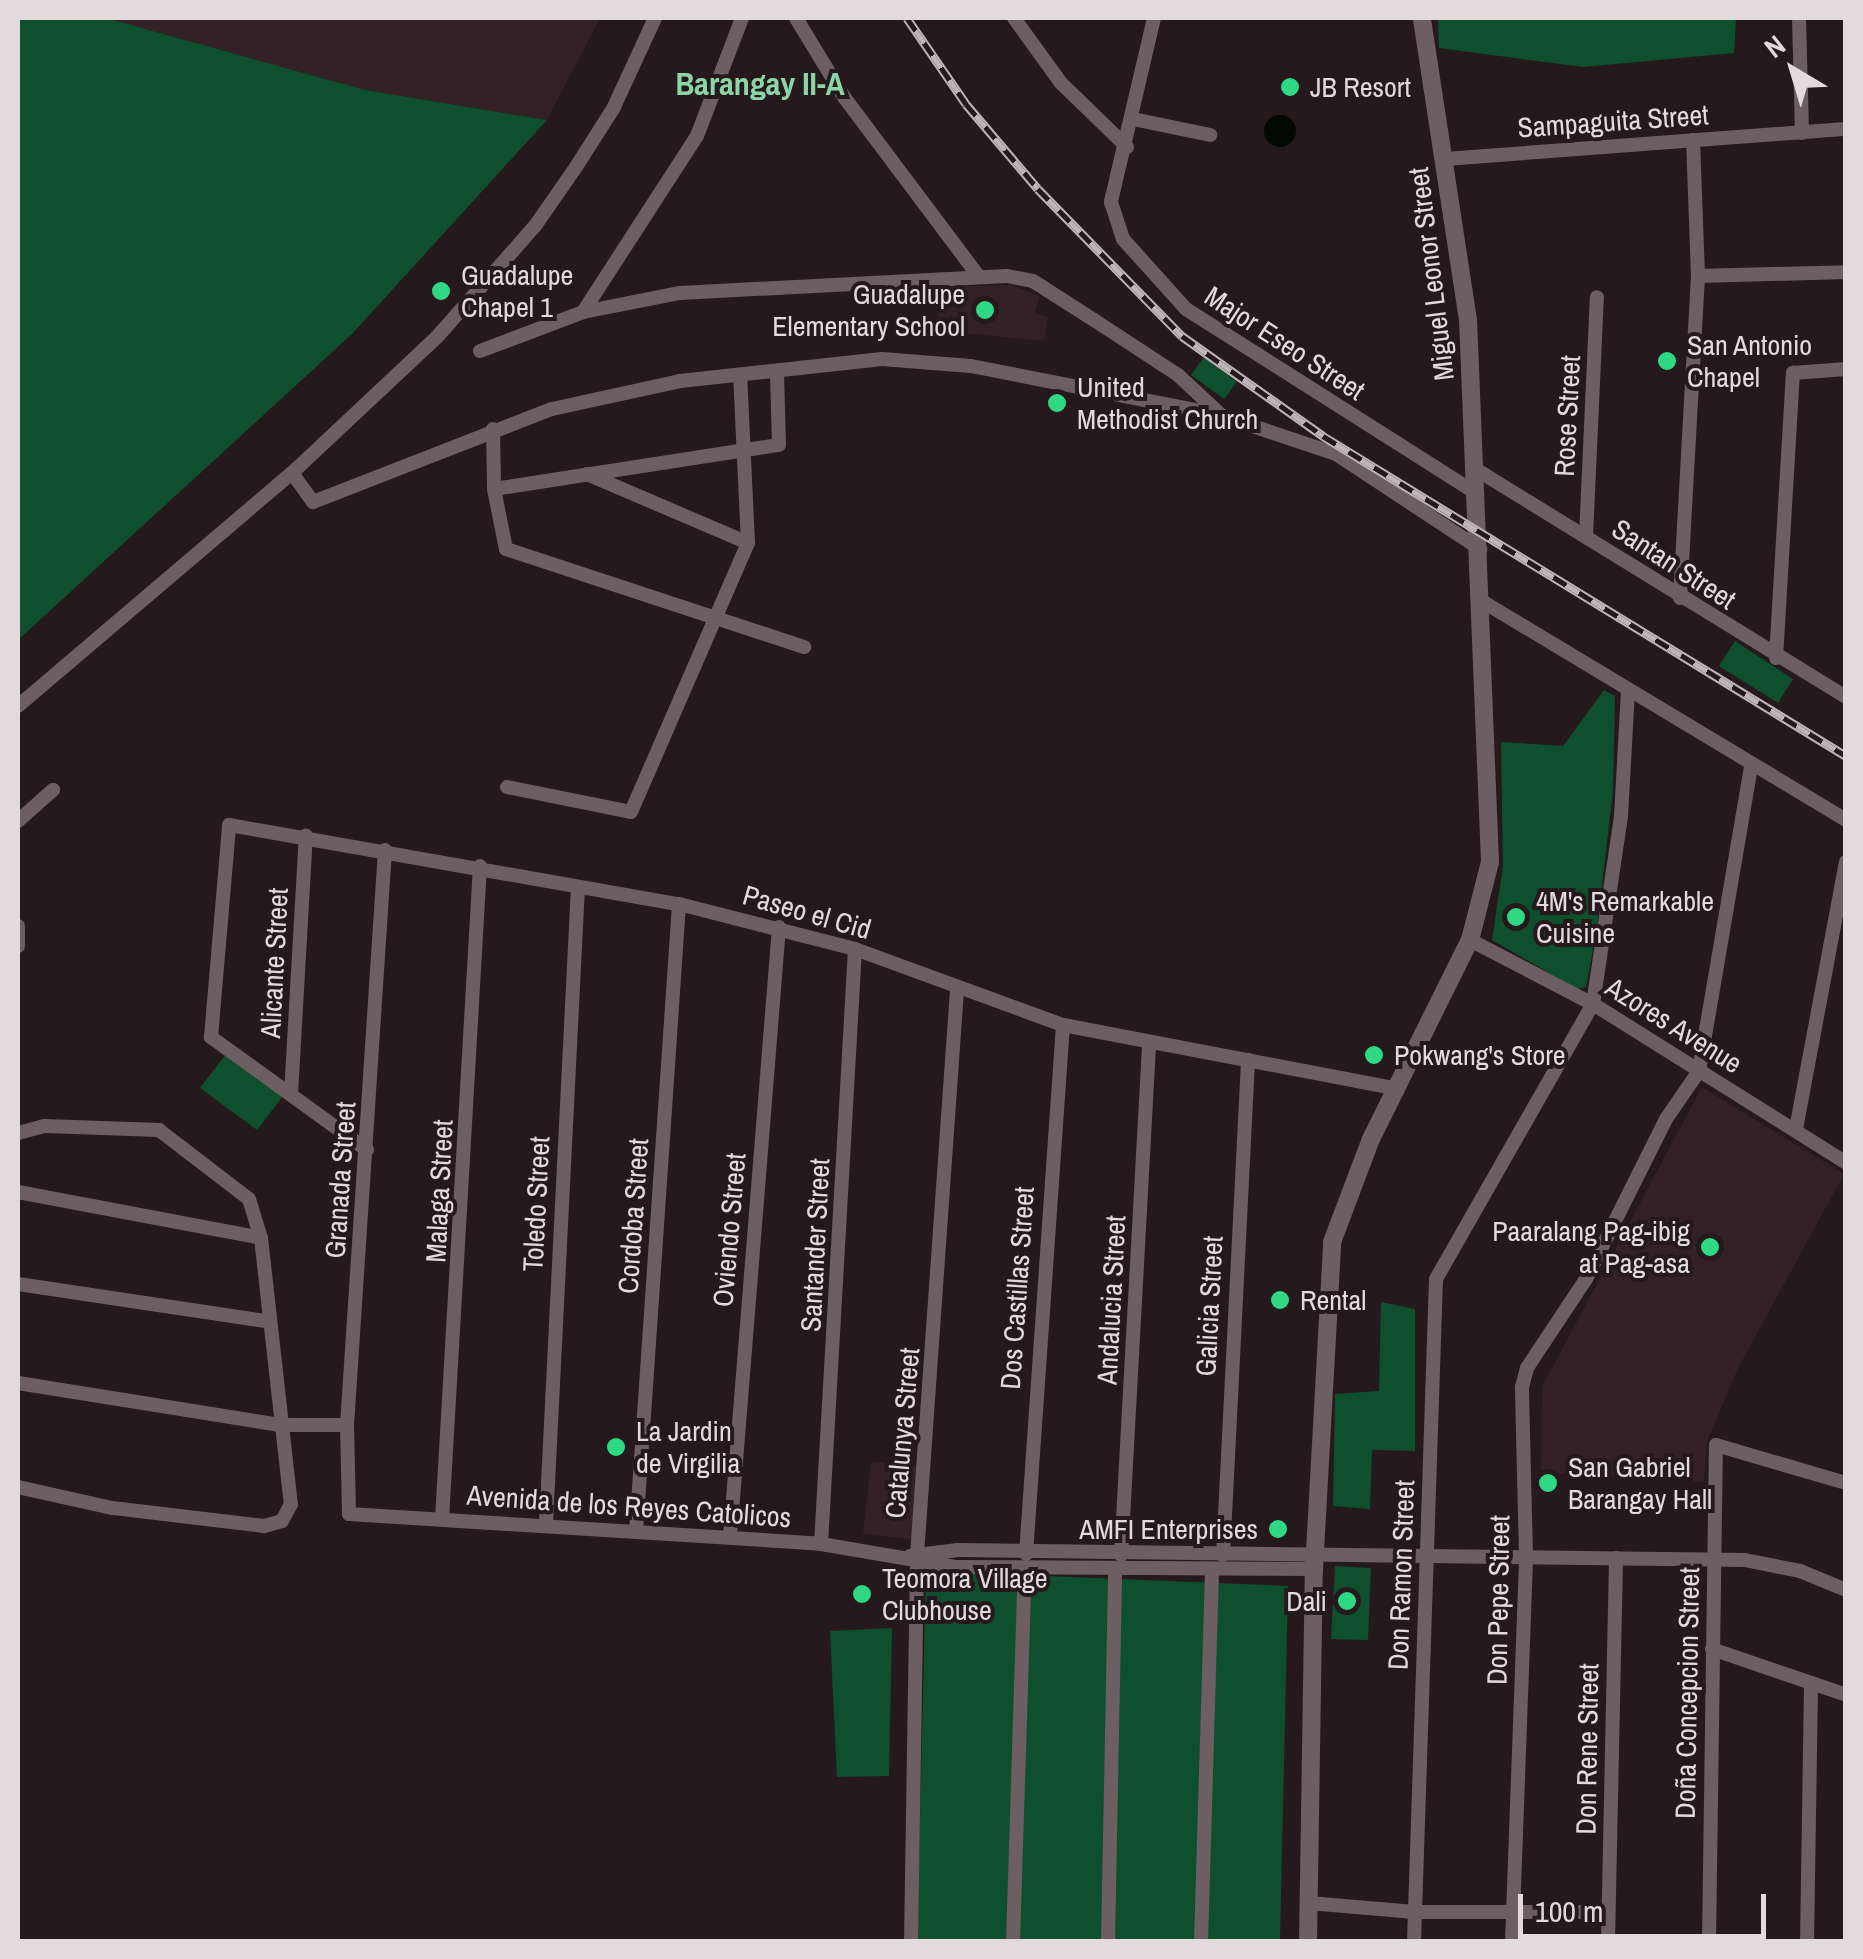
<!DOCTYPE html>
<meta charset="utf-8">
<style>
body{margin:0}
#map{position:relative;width:1863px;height:1959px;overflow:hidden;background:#26191e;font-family:"Archivo Narrow",sans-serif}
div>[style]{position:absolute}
.built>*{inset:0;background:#342128}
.green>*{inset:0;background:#0e4f2d}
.water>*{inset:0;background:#000a01}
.round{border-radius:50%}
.minor>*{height:14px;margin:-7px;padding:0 7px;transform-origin:7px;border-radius:7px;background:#6d5e63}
.tertiary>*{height:18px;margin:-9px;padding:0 9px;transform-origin:9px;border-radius:9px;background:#6d5e63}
.rail>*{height:9px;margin-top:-4.5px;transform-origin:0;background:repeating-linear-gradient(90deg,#26191e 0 15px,#bfb5b9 0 30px);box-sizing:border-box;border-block:2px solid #bfb5b9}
.dots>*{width:28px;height:28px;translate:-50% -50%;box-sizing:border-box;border:5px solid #26191e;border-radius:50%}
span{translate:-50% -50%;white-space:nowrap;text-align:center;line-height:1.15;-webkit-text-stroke:8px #26191e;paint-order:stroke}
.poi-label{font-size:28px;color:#e3dadd}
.left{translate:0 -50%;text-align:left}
.right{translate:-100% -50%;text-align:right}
.street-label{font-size:28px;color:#e3dadd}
.quarter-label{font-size:32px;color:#8cd6a6;font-weight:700}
.frame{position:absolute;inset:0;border:20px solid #e3dadd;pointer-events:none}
.north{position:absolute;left:1743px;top:20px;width:100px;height:100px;-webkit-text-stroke:8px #26191e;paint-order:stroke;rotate:322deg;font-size:28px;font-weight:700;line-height:40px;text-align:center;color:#e3dadd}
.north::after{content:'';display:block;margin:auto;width:35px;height:45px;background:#e3dadd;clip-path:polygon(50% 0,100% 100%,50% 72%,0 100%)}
.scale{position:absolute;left:1518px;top:1894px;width:248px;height:45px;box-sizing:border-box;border:5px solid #e3dadd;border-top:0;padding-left:12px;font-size:30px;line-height:35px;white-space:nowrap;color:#e3dadd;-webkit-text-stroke:8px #26191e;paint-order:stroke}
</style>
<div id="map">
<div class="built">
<div style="clip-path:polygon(106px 18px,600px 18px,547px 120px,365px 90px)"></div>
<div style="clip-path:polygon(1011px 285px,1039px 296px,1035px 313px,1048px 317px,1044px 341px,934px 330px,944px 287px)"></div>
<div style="clip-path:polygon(1702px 1087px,1844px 1174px,1738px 1368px,1707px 1441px,1704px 1482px,1541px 1472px,1542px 1387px)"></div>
<div style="clip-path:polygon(871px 1462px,919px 1466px,911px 1539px,863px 1534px)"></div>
</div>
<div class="green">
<div style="clip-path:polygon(18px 18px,106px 18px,365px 90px,547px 120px,352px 334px,18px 640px)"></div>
<div style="clip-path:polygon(1438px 18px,1736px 18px,1734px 53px,1583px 67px,1439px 48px)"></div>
<div style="clip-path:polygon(1204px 357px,1237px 382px,1224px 399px,1191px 375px)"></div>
<div style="clip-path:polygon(1735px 641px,1793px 679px,1778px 703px,1719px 666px)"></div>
<div style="clip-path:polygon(1604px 690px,1615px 696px,1613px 791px,1597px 928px,1586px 987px,1577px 989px,1492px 940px,1503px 866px,1501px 742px,1563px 746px)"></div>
<div style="clip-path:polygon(226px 1054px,283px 1096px,257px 1130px,200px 1088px)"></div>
<div style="clip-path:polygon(1381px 1302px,1415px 1309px,1415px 1451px,1372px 1450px,1370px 1509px,1333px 1506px,1335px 1394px,1379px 1391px)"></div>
<div style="clip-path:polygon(1335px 1566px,1371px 1568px,1368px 1640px,1331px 1639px)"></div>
<div style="clip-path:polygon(926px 1571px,1288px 1586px,1280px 1941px,917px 1942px)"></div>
<div style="clip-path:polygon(892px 1628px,889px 1776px,837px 1777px,830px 1631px)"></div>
</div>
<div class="water">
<div class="round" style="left:1264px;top:115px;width:32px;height:32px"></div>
</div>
<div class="minor">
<div style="left:796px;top:18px;width:92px;rotate:58.7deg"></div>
<div style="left:844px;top:97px;width:225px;rotate:53.1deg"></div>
<div style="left:1014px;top:18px;width:80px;rotate:54.1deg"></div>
<div style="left:1061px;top:83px;width:92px;rotate:44.1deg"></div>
<div style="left:1154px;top:18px;width:189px;rotate:103.2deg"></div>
<div style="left:1111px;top:202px;width:39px;rotate:72deg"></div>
<div style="left:1123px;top:239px;width:94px;rotate:48deg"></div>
<div style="left:1186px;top:309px;width:345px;rotate:32.4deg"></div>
<div style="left:1799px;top:18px;width:115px;rotate:88.5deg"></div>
<div style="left:1133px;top:119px;width:79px;rotate:11.7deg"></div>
<div style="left:1445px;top:159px;width:402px;rotate:-4.3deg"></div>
<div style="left:1698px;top:276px;width:148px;rotate:-1.5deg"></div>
<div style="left:583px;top:312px;width:99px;rotate:-11.1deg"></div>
<div style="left:680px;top:293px;width:327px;rotate:-3deg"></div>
<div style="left:1007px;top:276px;width:26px;rotate:11deg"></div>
<div style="left:1033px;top:281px;width:72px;rotate:32.6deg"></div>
<div style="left:1094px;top:320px;width:100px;rotate:33.2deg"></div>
<div style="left:1178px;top:375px;width:57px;rotate:42.9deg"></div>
<div style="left:480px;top:351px;width:110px;rotate:-20.7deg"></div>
<div style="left:583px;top:312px;width:210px;rotate:-57.1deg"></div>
<div style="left:697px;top:136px;width:126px;rotate:-69.1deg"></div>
<div style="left:493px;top:429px;width:60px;rotate:89deg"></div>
<div style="left:494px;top:489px;width:61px;rotate:78.7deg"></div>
<div style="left:506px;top:549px;width:314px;rotate:18.2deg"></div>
<div style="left:1477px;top:470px;width:433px;rotate:31.6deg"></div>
<div style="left:292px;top:473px;width:36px;rotate:54deg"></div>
<div style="left:313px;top:502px;width:256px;rotate:-21.3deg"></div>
<div style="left:552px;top:409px;width:131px;rotate:-12.3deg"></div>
<div style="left:680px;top:381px;width:203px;rotate:-6.2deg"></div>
<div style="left:882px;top:359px;width:89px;rotate:4.5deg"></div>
<div style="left:971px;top:366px;width:254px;rotate:11.1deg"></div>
<div style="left:1220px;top:415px;width:122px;rotate:18.6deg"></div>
<div style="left:1336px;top:454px;width:173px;rotate:33.4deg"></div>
<div style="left:587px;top:474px;width:175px;rotate:23.2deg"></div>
<div style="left:494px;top:489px;width:288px;rotate:-8.8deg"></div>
<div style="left:779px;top:445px;width:73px;rotate:-91.6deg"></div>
<div style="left:1586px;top:537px;width:240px;rotate:-87.4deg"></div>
<div style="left:1680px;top:598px;width:323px;rotate:-86.8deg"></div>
<div style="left:1698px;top:276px;width:136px;rotate:-92.1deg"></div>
<div style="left:1480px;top:600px;width:427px;rotate:31deg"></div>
<div style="left:1776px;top:658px;width:286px;rotate:-86.6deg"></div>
<div style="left:1793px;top:373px;width:53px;rotate:-4.3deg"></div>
<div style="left:18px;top:706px;width:360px;rotate:-40.4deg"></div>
<div style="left:292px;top:473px;width:199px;rotate:-43.2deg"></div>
<div style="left:437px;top:337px;width:148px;rotate:-48.6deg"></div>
<div style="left:535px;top:226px;width:72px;rotate:-55.2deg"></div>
<div style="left:576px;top:167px;width:69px;rotate:-57.5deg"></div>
<div style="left:613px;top:109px;width:100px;rotate:-65.2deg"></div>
<div style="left:507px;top:787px;width:126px;rotate:11.4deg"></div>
<div style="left:631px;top:812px;width:293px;rotate:-66.5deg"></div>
<div style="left:748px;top:543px;width:167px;rotate:-92.7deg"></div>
<div style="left:18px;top:821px;width:47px;rotate:-41.5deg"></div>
<div style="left:385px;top:850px;width:576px;rotate:93.78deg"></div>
<div style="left:347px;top:1425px;width:89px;rotate:88.7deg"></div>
<div style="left:349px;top:1514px;width:473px;rotate:3.6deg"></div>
<div style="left:821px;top:1544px;width:136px;rotate:9.7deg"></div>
<div style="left:955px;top:1567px;width:359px;rotate:0.3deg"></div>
<div style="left:18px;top:926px;width:20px;rotate:90deg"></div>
<div style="left:1470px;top:940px;width:139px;rotate:27.5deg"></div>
<div style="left:1593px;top:1004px;width:299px;rotate:32.1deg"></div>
<div style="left:291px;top:1094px;width:259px;rotate:-86.7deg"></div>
<div style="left:1796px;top:1129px;width:272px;rotate:-79.4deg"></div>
<div style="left:18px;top:1133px;width:28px;rotate:-15deg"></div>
<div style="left:45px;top:1126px;width:114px;rotate:2deg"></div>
<div style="left:159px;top:1130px;width:113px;rotate:37.5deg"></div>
<div style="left:249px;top:1199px;width:41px;rotate:72.9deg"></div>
<div style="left:261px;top:1238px;width:268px;rotate:83.6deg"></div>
<div style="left:291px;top:1504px;width:19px;rotate:118deg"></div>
<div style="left:282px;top:1521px;width:19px;rotate:164deg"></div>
<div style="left:264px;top:1526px;width:153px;rotate:-173.2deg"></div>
<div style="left:112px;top:1508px;width:96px;rotate:-167.4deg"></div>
<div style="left:367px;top:1150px;width:193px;rotate:-144.1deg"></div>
<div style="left:211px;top:1037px;width:213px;rotate:-85.1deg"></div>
<div style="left:229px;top:825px;width:457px;rotate:10deg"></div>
<div style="left:679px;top:904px;width:182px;rotate:14.3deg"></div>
<div style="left:855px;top:949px;width:221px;rotate:20.1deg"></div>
<div style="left:1063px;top:1025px;width:341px;rotate:10.8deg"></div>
<div style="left:18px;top:1192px;width:247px;rotate:10.7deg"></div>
<div style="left:18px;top:1284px;width:252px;rotate:8.5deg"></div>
<div style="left:18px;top:1383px;width:264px;rotate:9.1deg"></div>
<div style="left:279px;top:1425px;width:68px"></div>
<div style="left:442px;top:1519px;width:654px;rotate:-86.67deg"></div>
<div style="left:546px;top:1523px;width:637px;rotate:-87.12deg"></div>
<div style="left:636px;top:1532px;width:629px;rotate:-86.08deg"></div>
<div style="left:730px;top:1536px;width:611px;rotate:-85.4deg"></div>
<div style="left:821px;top:1544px;width:596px;rotate:-86.73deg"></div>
<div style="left:1026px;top:1554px;width:530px;rotate:-86deg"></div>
<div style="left:1121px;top:1555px;width:510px;rotate:-86.85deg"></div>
<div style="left:1223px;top:1555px;width:496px;rotate:-87.1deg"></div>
<div style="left:910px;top:1556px;width:48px;rotate:-7.1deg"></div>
<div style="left:958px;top:1550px;width:787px;rotate:0.73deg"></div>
<div style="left:1745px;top:1560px;width:56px;rotate:11.3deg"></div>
<div style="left:1800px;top:1571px;width:50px;rotate:22.4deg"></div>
<div style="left:1712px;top:1649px;width:142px;rotate:18.9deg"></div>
<div style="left:1309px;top:1903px;width:106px;rotate:4.9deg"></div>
<div style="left:1415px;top:1912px;width:192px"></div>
<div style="left:911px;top:1942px;width:387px;rotate:-89.1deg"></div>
<div style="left:917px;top:1555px;width:566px;rotate:-85.95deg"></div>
<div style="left:1013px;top:1942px;width:373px;rotate:-88.2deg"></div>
<div style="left:1108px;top:1942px;width:370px;rotate:-88.9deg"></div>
<div style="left:1201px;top:1942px;width:371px;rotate:-88.3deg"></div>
<div style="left:1414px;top:1942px;width:663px;rotate:-88.1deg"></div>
<div style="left:1436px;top:1279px;width:317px;rotate:-60.3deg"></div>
<div style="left:1593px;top:1004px;width:190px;rotate:-81.5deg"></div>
<div style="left:1621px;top:816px;width:126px;rotate:-86.8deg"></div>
<div style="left:1512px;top:1942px;width:386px;rotate:-87.9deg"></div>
<div style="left:1526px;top:1556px;width:169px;rotate:-91.4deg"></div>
<div style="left:1522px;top:1387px;width:20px;rotate:-75deg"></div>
<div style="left:1527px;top:1368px;width:107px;rotate:-56.5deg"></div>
<div style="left:1586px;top:1279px;width:179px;rotate:-63.4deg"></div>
<div style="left:1666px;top:1119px;width:58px;rotate:-55.5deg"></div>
<div style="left:1699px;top:1071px;width:307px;rotate:-80.3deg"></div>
<div style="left:1608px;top:1942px;width:384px;rotate:-88.8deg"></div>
<div style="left:1709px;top:1942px;width:497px;rotate:-89.2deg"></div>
<div style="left:1716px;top:1445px;width:135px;rotate:16.3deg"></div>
<div style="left:1807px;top:1942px;width:259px;rotate:-89.1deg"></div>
</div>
<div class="tertiary">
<div style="left:1308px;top:1942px;width:373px;rotate:-89.1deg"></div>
<div style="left:1314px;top:1569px;width:327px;rotate:-86.8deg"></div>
<div style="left:1332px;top:1242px;width:110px;rotate:-69.3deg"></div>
<div style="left:1371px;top:1139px;width:222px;rotate:-63.6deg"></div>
<div style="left:1470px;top:940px;width:81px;rotate:-75.6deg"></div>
<div style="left:1490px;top:862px;width:542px;rotate:-92.32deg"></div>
<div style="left:1468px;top:320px;width:305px;rotate:-98.7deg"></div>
</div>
<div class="rail">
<div style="left:907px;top:18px;width:104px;rotate:55.5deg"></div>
<div style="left:966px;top:104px;width:111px;rotate:49.7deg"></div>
<div style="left:1038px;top:189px;width:206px;rotate:45.6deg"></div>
<div style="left:1182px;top:336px;width:173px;rotate:35.3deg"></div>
<div style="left:1323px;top:436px;width:613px;rotate:31.46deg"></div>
</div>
<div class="dots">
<div style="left:1290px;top:87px;background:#2fd883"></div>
<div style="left:441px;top:291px;background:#2fd883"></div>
<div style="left:985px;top:310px;background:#2fd883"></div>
<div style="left:1667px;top:361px;background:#2fd883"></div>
<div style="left:1057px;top:403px;background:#2fd883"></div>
<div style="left:1516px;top:917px;background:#2fd883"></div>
<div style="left:1374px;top:1055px;background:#2fd883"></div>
<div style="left:1710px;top:1247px;background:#2fd883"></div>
<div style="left:1280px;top:1300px;background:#2fd883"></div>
<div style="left:616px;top:1447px;background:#2fd883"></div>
<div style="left:1548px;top:1483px;background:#2fd883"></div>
<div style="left:1278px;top:1529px;background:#2fd883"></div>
<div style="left:862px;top:1594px;background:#2fd883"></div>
<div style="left:1347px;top:1601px;background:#2fd883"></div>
</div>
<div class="poi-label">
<span class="left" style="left:1310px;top:87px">JB Resort</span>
<span class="left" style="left:461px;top:291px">Guadalupe<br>Chapel 1</span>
<span class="right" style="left:965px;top:310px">Guadalupe<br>Elementary School</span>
<span class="left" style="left:1687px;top:361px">San Antonio<br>Chapel</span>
<span class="left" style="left:1077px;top:403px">United<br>Methodist Church</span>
<span class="left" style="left:1536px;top:917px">4M's Remarkable<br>Cuisine</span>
<span class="left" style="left:1394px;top:1055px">Pokwang's Store</span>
<span class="right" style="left:1690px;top:1247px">Paaralang Pag-ibig<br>at Pag-asa</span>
<span class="left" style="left:1300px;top:1300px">Rental</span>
<span class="left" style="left:636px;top:1447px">La Jardin<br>de Virgilia</span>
<span class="left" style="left:1568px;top:1483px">San Gabriel<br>Barangay Hall</span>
<span class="right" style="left:1258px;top:1529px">AMFI Enterprises</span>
<span class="left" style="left:882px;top:1594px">Teomora Village<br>Clubhouse</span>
<span class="right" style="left:1327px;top:1601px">Dali</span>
</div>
<div class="street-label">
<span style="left:1613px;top:121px;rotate:-4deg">Sampaguita Street</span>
<span style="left:1431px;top:274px;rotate:-97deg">Miguel Leonor Street</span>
<span style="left:1285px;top:343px;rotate:33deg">Major Eseo Street</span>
<span style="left:1567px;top:416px;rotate:-87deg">Rose Street</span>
<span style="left:1674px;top:564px;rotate:33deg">Santan Street</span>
<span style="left:807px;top:912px;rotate:16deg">Paseo el Cid</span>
<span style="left:274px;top:963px;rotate:-87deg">Alicante Street</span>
<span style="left:1674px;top:1025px;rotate:32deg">Azores Avenue</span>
<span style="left:340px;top:1180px;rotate:-86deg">Granada Street</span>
<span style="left:439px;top:1191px;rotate:-87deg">Malaga Street</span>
<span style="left:536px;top:1204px;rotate:-87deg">Toledo Street</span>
<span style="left:633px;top:1216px;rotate:-86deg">Cordoba Street</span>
<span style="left:729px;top:1230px;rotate:-85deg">Oviendo Street</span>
<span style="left:815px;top:1245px;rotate:-87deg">Santander Street</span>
<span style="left:1017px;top:1288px;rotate:-86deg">Dos Castillas Street</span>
<span style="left:1111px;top:1300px;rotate:-87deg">Andalucia Street</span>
<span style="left:1209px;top:1306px;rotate:-87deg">Galicia Street</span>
<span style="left:902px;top:1433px;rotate:-85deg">Catalunya Street</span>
<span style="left:629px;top:1506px;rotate:4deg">Avenida de los Reyes Catolicos</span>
<span style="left:1401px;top:1575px;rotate:-88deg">Don Ramon Street</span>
<span style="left:1498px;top:1600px;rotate:-89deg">Don Pepe Street</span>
<span style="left:1687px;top:1693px;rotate:-89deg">Doña Concepcion Street</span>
<span style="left:1587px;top:1749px;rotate:-89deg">Don Rene Street</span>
</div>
<div class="quarter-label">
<span style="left:760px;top:84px">Barangay II-A</span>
</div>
<div class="frame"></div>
<div class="north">N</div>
<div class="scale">100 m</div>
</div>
